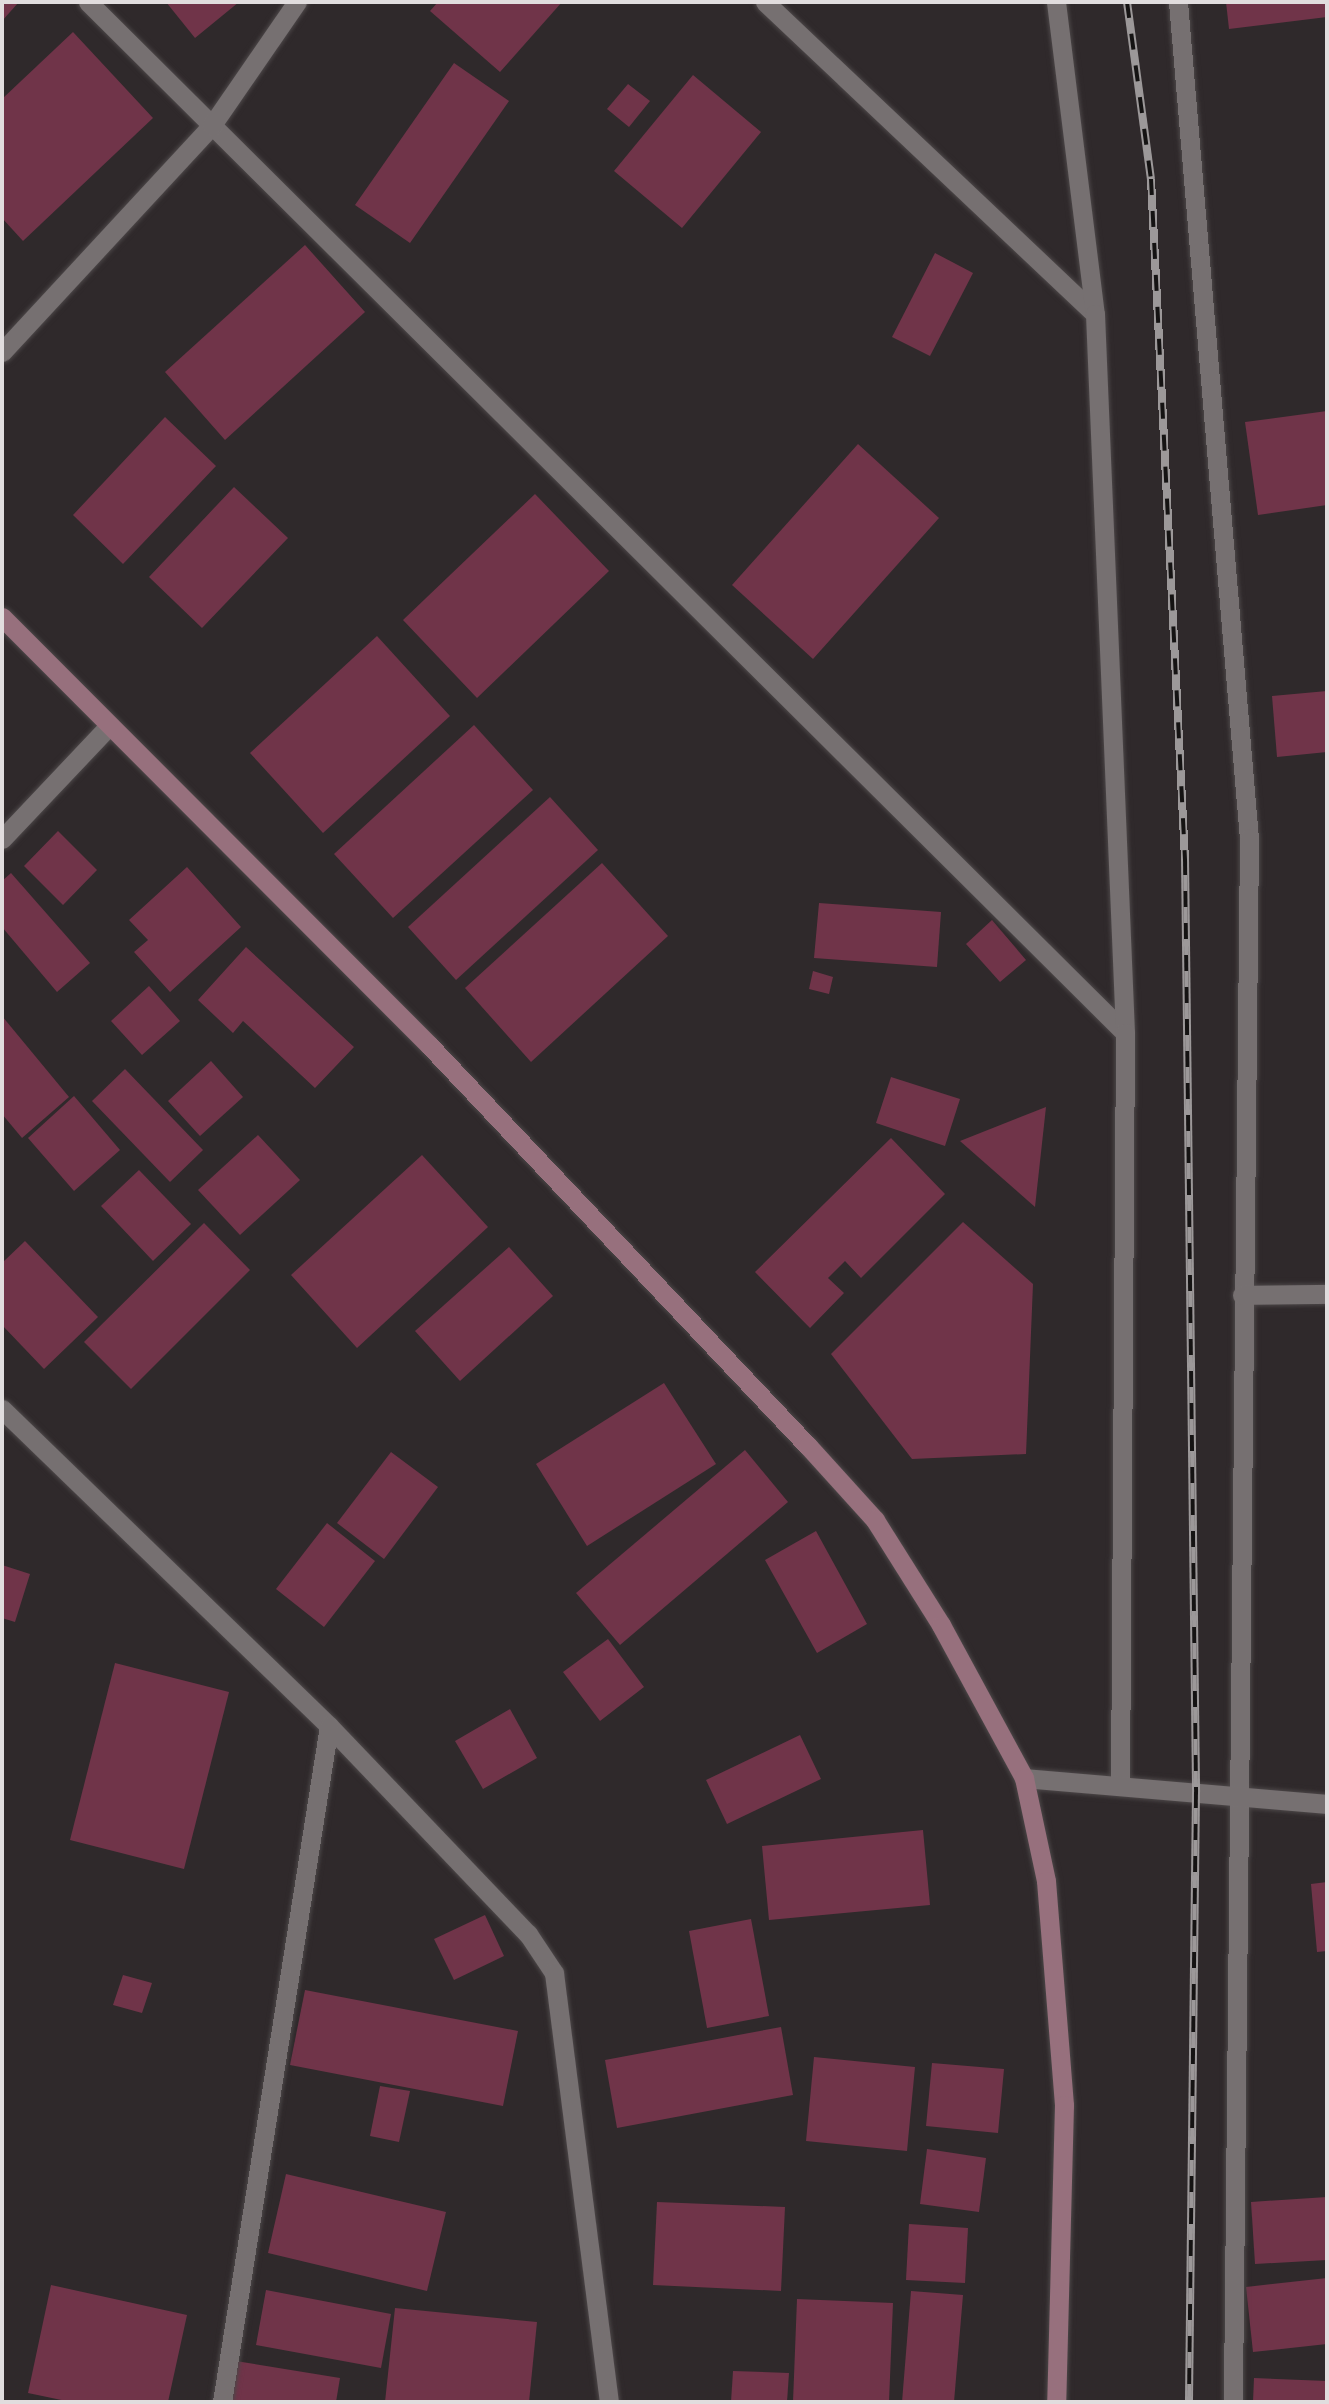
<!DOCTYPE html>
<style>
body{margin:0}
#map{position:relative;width:1329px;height:2404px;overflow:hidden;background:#2f292b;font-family:"PT Sans Narrow",sans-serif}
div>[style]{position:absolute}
.building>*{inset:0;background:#703449}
.roads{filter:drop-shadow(0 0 2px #4c4748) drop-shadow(0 0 2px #4c4748)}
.minor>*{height:19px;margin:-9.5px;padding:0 9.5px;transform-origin:9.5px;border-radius:9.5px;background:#767071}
.secondary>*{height:19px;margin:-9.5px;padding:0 9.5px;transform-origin:9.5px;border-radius:9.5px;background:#97707d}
.rail>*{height:8px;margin-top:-4px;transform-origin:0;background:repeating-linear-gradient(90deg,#151313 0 16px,#9c9899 0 32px);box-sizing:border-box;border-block:2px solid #9c9899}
span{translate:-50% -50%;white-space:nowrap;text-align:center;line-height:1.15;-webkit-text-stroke:7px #151313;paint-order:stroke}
.frame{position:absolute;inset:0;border:4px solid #e1ddde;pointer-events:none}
</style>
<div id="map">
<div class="building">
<div style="clip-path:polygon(2px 2px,18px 3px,2px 21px)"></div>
<div style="clip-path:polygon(166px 2px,239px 2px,195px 38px)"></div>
<div style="clip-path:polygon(438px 2px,562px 2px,500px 72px,430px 11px)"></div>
<div style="clip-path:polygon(1226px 2px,1327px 2px,1327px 17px,1229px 29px)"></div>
<div style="clip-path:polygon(73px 32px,153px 118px,23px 241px,2px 218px,2px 99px)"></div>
<div style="clip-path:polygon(454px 63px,509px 101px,410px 243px,355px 205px)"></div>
<div style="clip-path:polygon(693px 75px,761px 132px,682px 228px,614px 171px)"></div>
<div style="clip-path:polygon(628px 84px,650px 101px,629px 127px,607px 109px)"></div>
<div style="clip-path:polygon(305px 245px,365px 312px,225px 440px,165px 372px)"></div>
<div style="clip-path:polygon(935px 253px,973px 273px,930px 356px,892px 337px)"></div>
<div style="clip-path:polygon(1327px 411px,1327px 505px,1258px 515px,1245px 422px)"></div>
<div style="clip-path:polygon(165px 417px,216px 466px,123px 564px,73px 515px)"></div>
<div style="clip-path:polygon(858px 444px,939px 518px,813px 659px,732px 585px)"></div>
<div style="clip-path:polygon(234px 487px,288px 538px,202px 628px,149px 577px)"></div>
<div style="clip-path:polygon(535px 494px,609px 571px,477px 698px,403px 620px)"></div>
<div style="clip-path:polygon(377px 636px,450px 716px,323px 833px,250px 753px)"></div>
<div style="clip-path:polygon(1327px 691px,1327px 752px,1277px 757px,1272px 696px)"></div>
<div style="clip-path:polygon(474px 725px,533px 790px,393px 918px,334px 854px)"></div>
<div style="clip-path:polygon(550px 797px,598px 850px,456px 980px,408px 927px)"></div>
<div style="clip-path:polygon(58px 831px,97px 870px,63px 905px,24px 866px)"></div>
<div style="clip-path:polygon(602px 863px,668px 936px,531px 1062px,465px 988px)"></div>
<div style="clip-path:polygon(187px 867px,241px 927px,170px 992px,134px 952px,148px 940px,129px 920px)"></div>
<div style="clip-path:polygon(11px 873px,90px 963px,57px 992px,2px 927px,2px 881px)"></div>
<div style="clip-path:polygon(819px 903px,941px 912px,937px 967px,814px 958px)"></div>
<div style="clip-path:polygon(992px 920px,1026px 960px,1000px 982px,966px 944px)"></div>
<div style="clip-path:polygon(246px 947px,354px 1047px,315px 1088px,243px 1021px,233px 1033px,198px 1000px)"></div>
<div style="clip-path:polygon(813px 971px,833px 977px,829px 994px,809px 989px)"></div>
<div style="clip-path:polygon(149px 986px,180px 1021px,142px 1055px,111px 1021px)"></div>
<div style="clip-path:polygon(2px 1016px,69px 1097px,22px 1138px,2px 1114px)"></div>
<div style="clip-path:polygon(211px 1061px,243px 1097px,200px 1136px,168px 1101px)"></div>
<div style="clip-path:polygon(125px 1069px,203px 1150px,170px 1182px,92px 1101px)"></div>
<div style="clip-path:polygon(891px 1077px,960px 1099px,945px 1146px,876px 1123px)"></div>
<div style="clip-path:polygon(74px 1096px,120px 1150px,74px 1191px,28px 1138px)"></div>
<div style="clip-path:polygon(1046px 1107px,1035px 1207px,960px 1141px)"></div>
<div style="clip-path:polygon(258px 1135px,300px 1180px,240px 1235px,198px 1190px)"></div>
<div style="clip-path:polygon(891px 1138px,945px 1194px,861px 1278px,845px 1261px,828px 1278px,844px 1293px,810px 1328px,755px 1272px)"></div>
<div style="clip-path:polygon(422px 1155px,488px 1227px,357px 1348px,291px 1275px)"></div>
<div style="clip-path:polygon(139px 1170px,191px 1224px,153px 1261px,101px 1206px)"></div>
<div style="clip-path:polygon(963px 1222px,1033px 1284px,1026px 1454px,912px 1459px,831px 1354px)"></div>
<div style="clip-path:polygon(204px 1223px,250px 1270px,131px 1389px,84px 1342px)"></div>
<div style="clip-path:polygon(25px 1241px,98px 1317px,44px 1369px,2px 1325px,2px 1263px)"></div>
<div style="clip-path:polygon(509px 1247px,553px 1296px,460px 1381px,415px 1331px)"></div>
<div style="clip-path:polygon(664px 1383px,716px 1464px,587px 1546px,536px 1464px)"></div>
<div style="clip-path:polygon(745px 1450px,788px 1502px,620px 1645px,576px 1593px)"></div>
<div style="clip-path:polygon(391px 1452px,438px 1487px,384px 1559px,337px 1523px)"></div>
<div style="clip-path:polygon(327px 1523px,375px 1561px,324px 1627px,276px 1589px)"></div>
<div style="clip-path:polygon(816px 1531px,867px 1624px,817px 1653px,765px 1560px)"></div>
<div style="clip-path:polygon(2px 1565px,30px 1574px,15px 1622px,2px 1618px)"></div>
<div style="clip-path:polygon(608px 1639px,644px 1687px,600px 1721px,563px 1672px)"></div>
<div style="clip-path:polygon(115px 1663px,229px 1692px,184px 1869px,70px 1840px)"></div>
<div style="clip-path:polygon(510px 1709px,537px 1758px,483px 1789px,455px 1741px)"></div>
<div style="clip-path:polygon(800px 1735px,821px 1779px,727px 1824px,706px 1780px)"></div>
<div style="clip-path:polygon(923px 1830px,930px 1905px,769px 1920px,762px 1846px)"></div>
<div style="clip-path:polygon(1327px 1882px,1327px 1951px,1317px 1952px,1311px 1884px)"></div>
<div style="clip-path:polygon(485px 1915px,504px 1956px,454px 1980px,434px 1939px)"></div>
<div style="clip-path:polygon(751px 1919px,769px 2016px,707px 2028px,689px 1931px)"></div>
<div style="clip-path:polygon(123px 1975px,152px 1983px,142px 2013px,113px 2005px)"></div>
<div style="clip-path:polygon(305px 1990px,518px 2031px,503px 2106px,290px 2065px)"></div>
<div style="clip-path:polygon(781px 2027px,793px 2095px,617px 2128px,605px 2060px)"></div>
<div style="clip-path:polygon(814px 2057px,915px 2067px,907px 2151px,806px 2141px)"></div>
<div style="clip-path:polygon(932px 2063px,1004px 2069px,998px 2133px,926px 2126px)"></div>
<div style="clip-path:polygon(380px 2086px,410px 2091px,399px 2142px,370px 2136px)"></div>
<div style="clip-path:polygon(927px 2149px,986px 2158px,979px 2212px,920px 2204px)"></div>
<div style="clip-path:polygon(286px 2174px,446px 2212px,427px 2291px,268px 2253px)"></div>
<div style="clip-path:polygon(1327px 2197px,1327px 2260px,1255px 2264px,1251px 2202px)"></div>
<div style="clip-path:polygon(657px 2202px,785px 2207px,781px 2291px,653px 2285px)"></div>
<div style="clip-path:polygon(909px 2224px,968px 2228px,965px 2283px,906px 2280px)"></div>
<div style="clip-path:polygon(1327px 2278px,1327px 2344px,1253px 2352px,1246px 2287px)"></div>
<div style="clip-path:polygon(51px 2285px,187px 2315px,168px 2402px,71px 2402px,28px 2393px)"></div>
<div style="clip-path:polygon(266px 2290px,391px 2314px,381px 2368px,256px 2345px)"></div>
<div style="clip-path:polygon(911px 2291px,963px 2295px,954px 2402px,902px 2402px)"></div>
<div style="clip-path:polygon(797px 2299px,893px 2303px,889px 2402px,793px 2402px)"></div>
<div style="clip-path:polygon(395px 2308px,537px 2322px,529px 2402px,385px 2402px)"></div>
<div style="clip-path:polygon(230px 2360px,340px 2378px,336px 2402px,223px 2402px)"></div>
<div style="clip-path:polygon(733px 2371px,789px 2373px,787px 2402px,731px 2402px)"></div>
<div style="clip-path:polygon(1254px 2378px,1327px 2381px,1327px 2402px,1253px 2402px)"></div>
</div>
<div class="roads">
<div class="minor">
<div style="left:88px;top:2px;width:1462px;rotate:44.83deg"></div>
<div style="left:765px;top:2px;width:454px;rotate:43.4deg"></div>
<div style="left:1056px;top:2px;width:314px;rotate:82.9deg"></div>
<div style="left:1095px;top:314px;width:720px;rotate:87.61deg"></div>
<div style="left:1125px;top:1033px;width:753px;rotate:90.38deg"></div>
<div style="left:1178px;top:2px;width:839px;rotate:85.15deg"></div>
<div style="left:1249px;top:838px;width:1564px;rotate:90.59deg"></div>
<div style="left:2px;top:352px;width:309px;rotate:-47.2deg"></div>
<div style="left:212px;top:125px;width:150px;rotate:-55.4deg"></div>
<div style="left:2px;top:839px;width:154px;rotate:-46.6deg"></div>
<div style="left:1242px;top:1295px;width:85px;rotate:-0.7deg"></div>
<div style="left:2px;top:1409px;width:455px;rotate:44.1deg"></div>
<div style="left:329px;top:1726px;width:288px;rotate:46.3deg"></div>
<div style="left:528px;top:1934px;width:47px;rotate:56.3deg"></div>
<div style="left:554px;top:1973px;width:433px;rotate:82.7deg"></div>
<div style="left:1024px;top:1778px;width:304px;rotate:4.9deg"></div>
<div style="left:222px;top:2402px;width:684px;rotate:-81.01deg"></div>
</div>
<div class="secondary">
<div style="left:2px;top:617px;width:605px;rotate:45.07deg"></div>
<div style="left:429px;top:1045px;width:552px;rotate:46.62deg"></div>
<div style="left:808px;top:1446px;width:100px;rotate:47.8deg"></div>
<div style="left:875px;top:1520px;width:124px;rotate:57.8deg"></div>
<div style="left:941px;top:1625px;width:174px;rotate:61.5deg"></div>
<div style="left:1024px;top:1778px;width:105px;rotate:77.9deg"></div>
<div style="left:1046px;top:1881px;width:225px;rotate:85.4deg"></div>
<div style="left:1064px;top:2105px;width:297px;rotate:91.5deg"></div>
</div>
</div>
<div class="rail">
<div style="left:1127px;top:2px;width:179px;rotate:82.3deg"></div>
<div style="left:1151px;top:179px;width:681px;rotate:87.14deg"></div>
<div style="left:1185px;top:859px;width:933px;rotate:89.32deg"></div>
<div style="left:1196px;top:1792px;width:610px;rotate:90.66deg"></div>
</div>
<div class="frame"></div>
</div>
